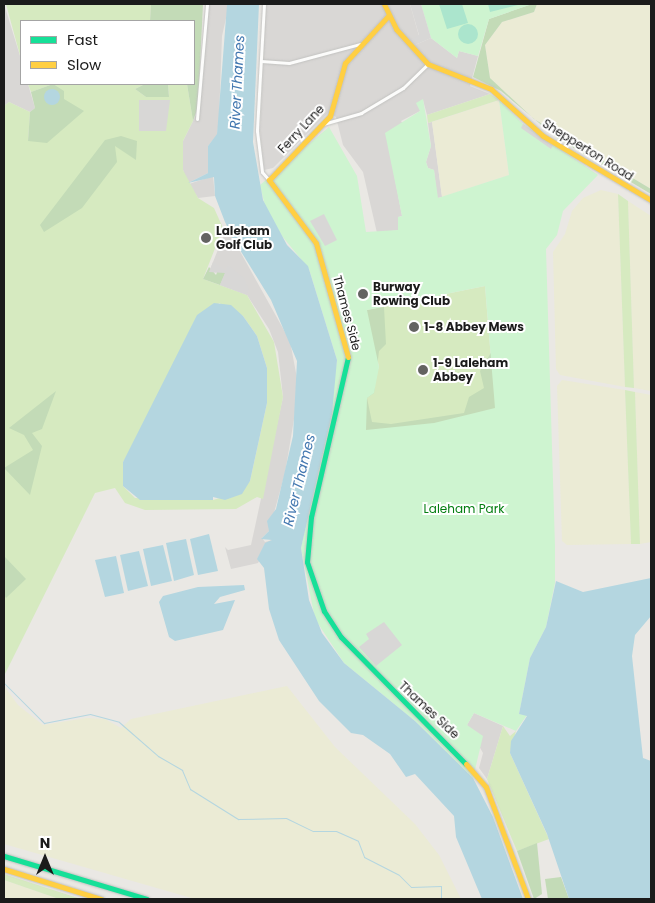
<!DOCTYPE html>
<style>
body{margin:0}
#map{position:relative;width:655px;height:903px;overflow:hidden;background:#eae8e4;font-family:Poppins,sans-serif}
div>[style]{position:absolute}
.residential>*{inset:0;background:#d9d7d5}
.farmland>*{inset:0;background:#ebebd5}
.grass>*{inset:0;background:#d6eac0}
.forest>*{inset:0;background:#c3dbb7}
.park>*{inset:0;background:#cef4d0}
.pitch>*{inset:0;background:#abe5cd}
.round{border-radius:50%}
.parking>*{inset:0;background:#d8d7d6}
.water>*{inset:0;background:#b4d6e0}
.stream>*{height:1px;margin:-0.5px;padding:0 0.5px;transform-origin:0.5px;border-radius:0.5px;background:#b4d6e0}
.roads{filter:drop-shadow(0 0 1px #c2c2c0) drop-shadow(0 0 1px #c2c2c0)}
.street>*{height:3px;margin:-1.5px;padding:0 1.5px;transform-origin:1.5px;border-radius:1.5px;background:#fcfcfb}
.fast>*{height:5px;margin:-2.5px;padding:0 2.5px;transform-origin:2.5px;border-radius:2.5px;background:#16e098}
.slow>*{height:5px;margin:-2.5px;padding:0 2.5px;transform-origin:2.5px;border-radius:2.5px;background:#ffcf43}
.dots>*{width:14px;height:14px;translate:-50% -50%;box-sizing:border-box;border:2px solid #fff;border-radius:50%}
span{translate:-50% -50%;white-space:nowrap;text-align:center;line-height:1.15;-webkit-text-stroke:4px #fff;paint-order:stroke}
.street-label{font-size:12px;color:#1b1b1b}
.poi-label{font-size:12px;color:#1b1b1b;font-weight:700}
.left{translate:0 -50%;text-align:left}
.park-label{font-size:12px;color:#047e11}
.water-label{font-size:14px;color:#4378b0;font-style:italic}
.frame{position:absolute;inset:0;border:5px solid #1b1b1b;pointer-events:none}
.legend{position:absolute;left:20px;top:20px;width:175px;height:65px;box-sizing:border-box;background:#fff;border:1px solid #a4a4a4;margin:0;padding:6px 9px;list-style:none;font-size:15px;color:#1b1b1b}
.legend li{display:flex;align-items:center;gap:10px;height:25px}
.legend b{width:25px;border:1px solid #a4a4a4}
.north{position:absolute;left:20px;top:833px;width:50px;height:50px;-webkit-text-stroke:4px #fff;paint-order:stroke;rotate:0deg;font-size:14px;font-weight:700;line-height:20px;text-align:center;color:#1b1b1b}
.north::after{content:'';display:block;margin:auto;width:18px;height:22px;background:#1b1b1b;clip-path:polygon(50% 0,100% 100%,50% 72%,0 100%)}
</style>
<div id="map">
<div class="residential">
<div style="clip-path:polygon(4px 4px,21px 59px,21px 84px,28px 84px,35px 108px,30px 112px,9px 102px,4px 106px)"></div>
<div style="clip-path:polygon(207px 4px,229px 5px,222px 36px,219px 119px,217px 135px,208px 146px,208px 173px,188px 183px,183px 170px,183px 141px,200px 107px)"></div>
<div style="clip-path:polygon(266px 4px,410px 4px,419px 36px,415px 45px,431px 38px,457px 58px,459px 51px,478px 56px,470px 86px,490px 94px,427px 115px,423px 100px,420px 111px,401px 121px,403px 124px,387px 137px,402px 216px,398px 217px,399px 230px,377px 233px,363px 172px,343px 145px,336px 117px,328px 113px,273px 168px,264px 170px,260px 131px)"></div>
<div style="clip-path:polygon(432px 122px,442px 197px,437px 198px,434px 170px,428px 168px,426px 162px,431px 146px,428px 123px)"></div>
<div style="clip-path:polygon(213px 176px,215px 196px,198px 198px,189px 184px)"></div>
<div style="clip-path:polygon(227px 227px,232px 236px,235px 233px,232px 237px,290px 341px,299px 389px,285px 473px,269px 531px,262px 538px,265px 542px,272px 540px,258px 563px,231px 569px,225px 547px,228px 550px,251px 545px,283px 397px,278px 352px,269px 329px,247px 295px,220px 285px,224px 273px,209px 272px)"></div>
<div style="clip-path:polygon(474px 713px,503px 726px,487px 779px,479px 768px,483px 753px,467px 725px)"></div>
</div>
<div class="farmland">
<div style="clip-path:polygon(537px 4px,651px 4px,651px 189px,534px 119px,490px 78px,485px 45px,502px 22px,534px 12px)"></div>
<div style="clip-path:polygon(499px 100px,509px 175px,442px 197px,432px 122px)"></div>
<div style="clip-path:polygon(601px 190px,618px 194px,625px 387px,560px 375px,556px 369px,553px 252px,565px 234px,572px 211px,583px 198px)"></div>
<div style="clip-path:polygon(628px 201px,651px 216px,651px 391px,634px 388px)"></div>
<div style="clip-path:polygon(562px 380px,625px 390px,631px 544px,567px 545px,562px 541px,557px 386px)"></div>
<div style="clip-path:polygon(635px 392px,651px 395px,651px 542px,640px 544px)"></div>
<div style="clip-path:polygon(4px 686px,18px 705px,43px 725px,86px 718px,105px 719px,121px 728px,131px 719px,287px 686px,335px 747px,415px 824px,439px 855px,461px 899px,195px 899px,4px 844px)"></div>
<div style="clip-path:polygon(4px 880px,59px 899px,60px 899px,4px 899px)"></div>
</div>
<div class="grass">
<div style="clip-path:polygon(6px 4px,151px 4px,150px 21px,21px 21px,21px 59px)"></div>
<div style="clip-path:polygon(evenodd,28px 84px,145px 84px,135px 89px,146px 97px,169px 97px,168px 84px,187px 84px,193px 121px,183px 141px,183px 170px,198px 198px,214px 208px,223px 228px,203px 279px,247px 295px,274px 342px,283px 397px,263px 499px,257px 497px,236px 509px,145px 510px,125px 503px,115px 488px,95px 493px,4px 676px,4px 106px,9px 102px,30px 112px,28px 141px,64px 99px,53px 84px,31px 92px,28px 84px,219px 303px,243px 316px,257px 336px,267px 368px,267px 403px,250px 481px,240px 492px,213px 500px,135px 498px,123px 486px,123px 462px,219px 303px)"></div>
<div style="clip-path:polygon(490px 94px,499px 100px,428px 123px,427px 115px)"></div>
<div style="clip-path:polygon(618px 194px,628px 201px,634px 388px,625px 387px)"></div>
<div style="clip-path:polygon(485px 286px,495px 408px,434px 423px,365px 430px,367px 398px,379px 367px,367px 310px)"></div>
<div style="clip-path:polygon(625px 390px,635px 392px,640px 544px,631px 544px)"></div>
<div style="clip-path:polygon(503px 726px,510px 736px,516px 731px,510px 753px,549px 839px,517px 851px,487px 779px)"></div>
<div style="clip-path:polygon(4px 874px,10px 876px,81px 899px,59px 899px,4px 880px)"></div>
</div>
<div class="forest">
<div style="clip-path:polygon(151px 4px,203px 4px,198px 107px,193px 121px,187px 84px,194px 84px,194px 21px,150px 21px)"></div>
<div style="clip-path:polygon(532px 4px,537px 4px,534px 12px,502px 22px,485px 45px,490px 78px,534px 119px,651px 189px,651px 194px,557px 138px,501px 91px,473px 77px,489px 19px)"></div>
<div style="clip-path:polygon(53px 84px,64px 91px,64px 99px,84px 111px,47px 143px,28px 141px,30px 112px,35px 108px,31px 92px)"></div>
<div style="clip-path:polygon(145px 84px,168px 84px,169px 97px,146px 97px,135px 89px)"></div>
<div style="clip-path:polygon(121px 136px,137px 141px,136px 160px,115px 146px,117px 162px,82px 208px,44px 232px,40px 225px,105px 140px)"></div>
<div style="clip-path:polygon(209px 267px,216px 275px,218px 270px,225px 273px,220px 285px,203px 279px)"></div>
<div style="clip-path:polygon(384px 307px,386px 344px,379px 351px,374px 393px,367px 398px,372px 422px,391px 424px,464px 413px,469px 397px,484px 388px,480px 371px,492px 351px,510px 411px,372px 476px,353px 360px,367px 310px)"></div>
<div style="clip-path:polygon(56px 391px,42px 429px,32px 433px,42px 446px,30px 495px,4px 468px,33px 450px,24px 435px,9px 428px)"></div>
<div style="clip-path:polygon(4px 556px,26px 579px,6px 598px,4px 595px)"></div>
<div style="clip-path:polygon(537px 843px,542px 894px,534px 899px,517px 851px)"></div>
<div style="clip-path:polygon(561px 877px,569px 899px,548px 899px,545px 879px)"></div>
</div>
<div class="park">
<div style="clip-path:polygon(421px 4px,532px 4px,489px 19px,478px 56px,459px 51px,457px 58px,431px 38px)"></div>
<div style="clip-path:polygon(evenodd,423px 99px,431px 146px,426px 162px,428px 168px,434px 170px,438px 198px,509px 175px,499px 100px,523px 124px,598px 175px,563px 211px,557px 235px,546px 249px,555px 546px,555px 583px,546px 627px,530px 658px,519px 714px,527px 715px,516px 731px,474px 713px,467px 725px,483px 736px,473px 778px,415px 721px,344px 663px,315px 619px,301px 548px,326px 436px,337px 360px,309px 269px,282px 236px,265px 206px,260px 185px,329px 127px,357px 176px,366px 232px,398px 230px,398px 217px,402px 216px,385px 133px,420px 111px,416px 103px,423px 99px,485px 286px,495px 408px,434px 423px,366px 430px,367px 398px,374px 393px,379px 367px,367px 310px,485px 286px)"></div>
</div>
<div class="pitch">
<div style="clip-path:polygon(439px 4px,462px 4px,468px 23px,447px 29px)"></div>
<div style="clip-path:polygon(488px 4px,522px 4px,490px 12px)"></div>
<div class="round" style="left:458px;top:24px;width:20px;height:20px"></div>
</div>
<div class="parking">
<div style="clip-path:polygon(410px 4px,421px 4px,431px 38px,415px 45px,410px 40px,419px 35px)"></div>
<div style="clip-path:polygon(139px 100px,170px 100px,166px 131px,139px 131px)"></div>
<div style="clip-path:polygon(523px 124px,553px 145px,551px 149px,521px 128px)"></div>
<div style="clip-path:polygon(324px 214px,337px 240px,325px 246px,310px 221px)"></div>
<div style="clip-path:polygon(213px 262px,225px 270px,228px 265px,244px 278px,249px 289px,247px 295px,220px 285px,225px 273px,209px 272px)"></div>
<div style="clip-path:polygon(384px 622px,402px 645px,376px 666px,359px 647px,369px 639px,366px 634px)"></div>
</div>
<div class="water">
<div style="clip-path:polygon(259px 4px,253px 142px,263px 200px,287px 245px,308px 266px,337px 360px,332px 414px,301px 548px,309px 600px,322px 633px,344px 663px,415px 721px,473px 778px,493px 817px,523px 899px,482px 899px,456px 837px,454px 816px,415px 774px,406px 777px,390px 754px,363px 735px,351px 733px,319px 701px,279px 640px,269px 609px,264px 568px,257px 559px,265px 543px,272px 540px,261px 539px,269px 531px,267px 521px,276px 509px,293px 436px,297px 361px,271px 300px,232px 237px,236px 235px,236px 233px,232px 236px,225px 222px,215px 196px,214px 177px,188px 183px,208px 173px,208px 146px,217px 134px,227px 5px)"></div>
<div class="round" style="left:44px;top:89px;width:16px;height:16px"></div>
<div style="clip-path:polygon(214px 303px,231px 305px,243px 316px,257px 336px,267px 368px,267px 403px,250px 481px,242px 494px,225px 500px,213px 497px,213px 500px,140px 500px,123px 486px,123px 462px,197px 315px)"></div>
<div style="clip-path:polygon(209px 534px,218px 571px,198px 575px,190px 539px)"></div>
<div style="clip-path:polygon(186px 539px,194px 575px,174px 581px,166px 543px)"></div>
<div style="clip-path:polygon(163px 545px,172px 581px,151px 586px,143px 549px)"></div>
<div style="clip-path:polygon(139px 551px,148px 586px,128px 591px,120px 555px)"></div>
<div style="clip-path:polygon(116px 556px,124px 593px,105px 597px,95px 560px)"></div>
<div style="clip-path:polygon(651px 578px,651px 616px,635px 635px,632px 656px,643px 758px,651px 761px,651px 899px,569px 899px,547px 834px,510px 753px,511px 741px,527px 716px,519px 714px,530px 658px,546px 627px,556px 581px,583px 592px)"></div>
<div style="clip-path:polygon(244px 585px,245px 590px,220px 597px,214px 604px,235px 600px,223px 630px,175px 641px,169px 637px,159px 602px,163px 596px,198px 587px)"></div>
</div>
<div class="stream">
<div style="left:4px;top:683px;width:57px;rotate:45deg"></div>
<div style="left:44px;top:723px;width:47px;rotate:-11.1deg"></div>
<div style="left:90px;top:714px;width:30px;rotate:15deg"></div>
<div style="left:119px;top:722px;width:52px;rotate:41.1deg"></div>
<div style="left:158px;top:756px;width:28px;rotate:30deg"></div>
<div style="left:182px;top:770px;width:21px;rotate:67deg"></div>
<div style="left:190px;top:789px;width:57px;rotate:32deg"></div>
<div style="left:238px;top:819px;width:48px;rotate:-1.2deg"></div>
<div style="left:286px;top:818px;width:30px;rotate:26deg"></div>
<div style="left:313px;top:831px;width:23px"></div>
<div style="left:336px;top:831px;width:24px;rotate:24deg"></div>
<div style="left:358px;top:841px;width:17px;rotate:69deg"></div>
<div style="left:364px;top:857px;width:39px;rotate:27deg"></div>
<div style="left:399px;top:875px;width:17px;rotate:45deg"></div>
<div style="left:411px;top:887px;width:30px;rotate:-2deg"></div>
<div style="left:441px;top:886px;width:13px;rotate:90deg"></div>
</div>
<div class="roads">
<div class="street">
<div style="left:264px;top:4px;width:127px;rotate:93.2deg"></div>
<div style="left:257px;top:131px;width:41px;rotate:83deg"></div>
<div style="left:262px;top:172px;width:11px;rotate:49deg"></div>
<div style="left:261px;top:61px;width:28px;rotate:4deg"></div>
<div style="left:289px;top:63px;width:73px;rotate:-15deg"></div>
<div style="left:197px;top:119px;width:115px;rotate:-85deg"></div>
<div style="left:323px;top:124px;width:40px;rotate:-16deg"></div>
<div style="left:361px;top:113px;width:49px;rotate:-30.8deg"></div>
<div style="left:403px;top:88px;width:35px;rotate:-44deg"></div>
</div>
<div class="fast">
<div style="left:348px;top:357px;width:164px;rotate:103deg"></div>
<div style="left:311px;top:517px;width:45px;rotate:95.1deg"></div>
<div style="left:307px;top:562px;width:52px;rotate:70.9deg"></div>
<div style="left:324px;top:611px;width:31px;rotate:57deg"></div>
<div style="left:341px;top:637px;width:178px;rotate:45.5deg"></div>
<div style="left:4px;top:856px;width:149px;rotate:16.7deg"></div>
</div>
<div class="slow">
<div style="left:384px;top:4px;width:28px;rotate:64deg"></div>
<div style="left:396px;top:29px;width:47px;rotate:47.6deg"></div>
<div style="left:428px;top:64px;width:68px;rotate:21.6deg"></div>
<div style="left:491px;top:89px;width:70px;rotate:42.1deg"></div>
<div style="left:543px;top:136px;width:126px;rotate:30.7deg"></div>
<div style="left:348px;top:357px;width:118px;rotate:-105.7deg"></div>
<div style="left:316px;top:243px;width:79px;rotate:-126.7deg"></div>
<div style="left:269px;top:180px;width:88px;rotate:-46.4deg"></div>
<div style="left:330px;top:116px;width:55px;rotate:-74.2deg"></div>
<div style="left:345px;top:63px;width:64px;rotate:-47.5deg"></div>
<div style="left:466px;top:764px;width:30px;rotate:49deg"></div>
<div style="left:486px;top:787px;width:120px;rotate:69.4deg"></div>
<div style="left:4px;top:869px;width:102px;rotate:17.2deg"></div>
</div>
</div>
<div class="dots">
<div style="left:206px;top:238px;background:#636361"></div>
<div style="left:363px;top:294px;background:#636361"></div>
<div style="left:414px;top:327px;background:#636361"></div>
<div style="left:423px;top:370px;background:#636361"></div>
</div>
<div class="street-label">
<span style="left:301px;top:129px;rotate:-47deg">Ferry Lane</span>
<span style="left:588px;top:150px;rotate:32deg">Shepperton Road</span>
<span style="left:347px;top:313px;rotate:75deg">Thames Side</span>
<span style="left:429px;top:710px;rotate:43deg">Thames Side</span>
</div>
<div class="poi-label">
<span class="left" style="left:216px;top:238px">Laleham<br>Golf Club</span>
<span class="left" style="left:373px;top:294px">Burway<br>Rowing Club</span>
<span class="left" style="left:424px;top:327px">1-8 Abbey Mews</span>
<span class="left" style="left:433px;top:370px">1-9 Laleham<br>Abbey</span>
</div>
<div class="park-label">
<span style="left:464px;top:509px">Laleham Park</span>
</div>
<div class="water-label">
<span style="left:237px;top:82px;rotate:-87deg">River Thames</span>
<span style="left:299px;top:480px;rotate:-76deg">River Thames</span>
</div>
<div class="frame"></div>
<ul class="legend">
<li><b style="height:6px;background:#16e098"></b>Fast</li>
<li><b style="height:6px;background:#ffcf43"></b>Slow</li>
</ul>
<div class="north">N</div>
</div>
